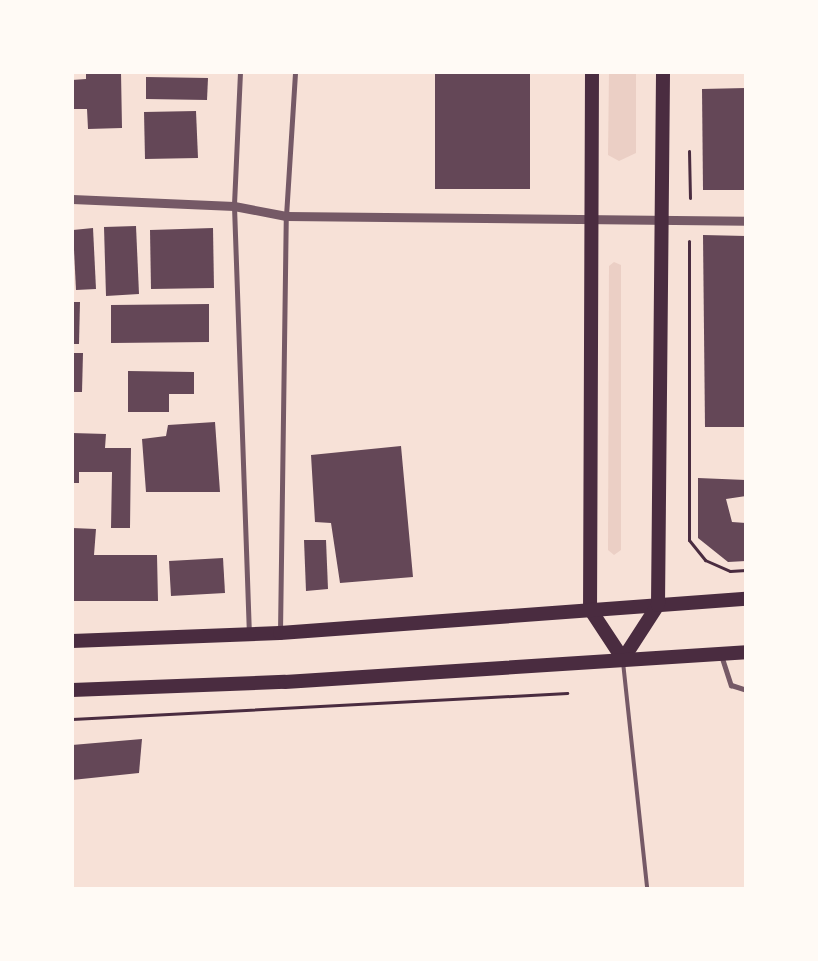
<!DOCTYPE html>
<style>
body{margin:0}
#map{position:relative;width:818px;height:961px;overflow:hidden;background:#f7e1d7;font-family:Mulish,sans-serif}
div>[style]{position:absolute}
.green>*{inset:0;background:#ebcfc5}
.building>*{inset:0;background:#644757}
.path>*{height:3px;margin:-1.5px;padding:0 1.5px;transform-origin:1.5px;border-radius:1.5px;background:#4a2c40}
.service>*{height:4px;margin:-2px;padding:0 2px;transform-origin:2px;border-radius:2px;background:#755966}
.minor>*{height:5px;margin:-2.5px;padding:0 2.5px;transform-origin:2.5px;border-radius:2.5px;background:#755966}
.tertiary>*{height:9px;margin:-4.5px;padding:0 4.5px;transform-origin:4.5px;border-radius:4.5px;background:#755966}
.trunk>*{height:14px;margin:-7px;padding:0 7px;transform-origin:7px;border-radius:7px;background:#4a2c40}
span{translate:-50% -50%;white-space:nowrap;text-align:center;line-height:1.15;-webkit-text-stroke:4.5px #fffaf5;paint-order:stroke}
.frame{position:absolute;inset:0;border:74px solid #fffaf5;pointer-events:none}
</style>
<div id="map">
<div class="green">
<div style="clip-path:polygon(609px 73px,636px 73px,636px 153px,619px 161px,608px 155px)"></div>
<div style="clip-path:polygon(614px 262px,621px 265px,621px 550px,614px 555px,608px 550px,609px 266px)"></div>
</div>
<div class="building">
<div style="clip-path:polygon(86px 72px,121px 72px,122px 128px,88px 129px,87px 109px,72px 109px,72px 80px,86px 79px)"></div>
<div style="clip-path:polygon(512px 72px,530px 72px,530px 189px,435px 189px,435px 73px)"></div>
<div style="clip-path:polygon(146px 77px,208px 78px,207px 100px,146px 99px)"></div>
<div style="clip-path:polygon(746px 88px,746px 190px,703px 190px,702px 89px)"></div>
<div style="clip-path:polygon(196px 111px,198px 158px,145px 159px,144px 112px)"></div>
<div style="clip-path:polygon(136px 226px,139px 294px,106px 296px,104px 227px)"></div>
<div style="clip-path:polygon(93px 228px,96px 289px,76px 290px,73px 230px)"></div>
<div style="clip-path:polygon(213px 228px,214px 288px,151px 289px,150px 230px)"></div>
<div style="clip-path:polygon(703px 235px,746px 236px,746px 427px,705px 427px)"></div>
<div style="clip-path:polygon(72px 302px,80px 302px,79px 344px,72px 344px)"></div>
<div style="clip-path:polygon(209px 304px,209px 342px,111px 343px,111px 305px)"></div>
<div style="clip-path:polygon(72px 353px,83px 353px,82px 392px,72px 392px)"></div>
<div style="clip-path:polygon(128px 371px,194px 372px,194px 394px,169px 394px,169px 412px,128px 412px)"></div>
<div style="clip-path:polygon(215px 422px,220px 492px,146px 492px,142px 439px,166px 436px,168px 425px)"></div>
<div style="clip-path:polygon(72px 433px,106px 434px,105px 448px,131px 448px,130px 528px,111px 528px,112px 472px,79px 472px,79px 483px,72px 483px)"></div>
<div style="clip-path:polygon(401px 446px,413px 577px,340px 583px,331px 523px,315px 522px,311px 455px)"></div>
<div style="clip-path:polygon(698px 478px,746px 480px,746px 496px,726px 499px,732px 522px,746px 523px,746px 561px,728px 562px,698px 538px)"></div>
<div style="clip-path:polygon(72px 528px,96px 529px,94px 555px,157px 555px,158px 601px,72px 601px)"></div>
<div style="clip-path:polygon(304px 540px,326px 540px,328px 589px,306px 591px)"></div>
<div style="clip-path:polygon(223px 558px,225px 593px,171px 596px,169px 561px)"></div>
<div style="clip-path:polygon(142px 739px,139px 773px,72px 780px,72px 745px)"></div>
</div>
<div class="path">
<div style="left:689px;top:151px;width:47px;rotate:88.8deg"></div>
<div style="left:689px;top:241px;width:299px;rotate:90deg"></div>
<div style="left:689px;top:540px;width:26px;rotate:51deg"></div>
<div style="left:705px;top:560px;width:27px;rotate:24deg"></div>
<div style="left:730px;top:571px;width:16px;rotate:-4deg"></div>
<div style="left:72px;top:719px;width:496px;rotate:-3deg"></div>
</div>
<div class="service">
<div style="left:623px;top:662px;width:227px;rotate:83.9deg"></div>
</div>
<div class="minor">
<div style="left:240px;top:72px;width:134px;rotate:92.6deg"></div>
<div style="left:234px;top:206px;width:428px;rotate:88deg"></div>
<div style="left:280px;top:632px;width:416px;rotate:-89.2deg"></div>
<div style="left:286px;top:216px;width:144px;rotate:-86.4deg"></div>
<div style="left:721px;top:655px;width:32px;rotate:72deg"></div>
<div style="left:731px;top:685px;width:16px;rotate:18deg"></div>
</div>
<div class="tertiary">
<div style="left:72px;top:199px;width:162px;rotate:2.5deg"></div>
<div style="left:234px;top:206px;width:53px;rotate:10.9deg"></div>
<div style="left:286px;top:216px;width:460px;rotate:0.6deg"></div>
</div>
<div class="trunk">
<div style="left:592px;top:72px;width:537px;rotate:90.21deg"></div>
<div style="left:590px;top:609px;width:60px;rotate:56.6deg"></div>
<div style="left:72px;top:641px;width:208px;rotate:-2.2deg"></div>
<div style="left:280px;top:633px;width:467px;rotate:-4.2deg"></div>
<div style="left:623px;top:659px;width:64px;rotate:-57.1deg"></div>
<div style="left:658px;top:605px;width:533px;rotate:-89.46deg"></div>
<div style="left:72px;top:690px;width:213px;rotate:-2.2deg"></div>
<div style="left:285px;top:682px;width:462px;rotate:-3.7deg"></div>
</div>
<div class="frame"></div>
</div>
